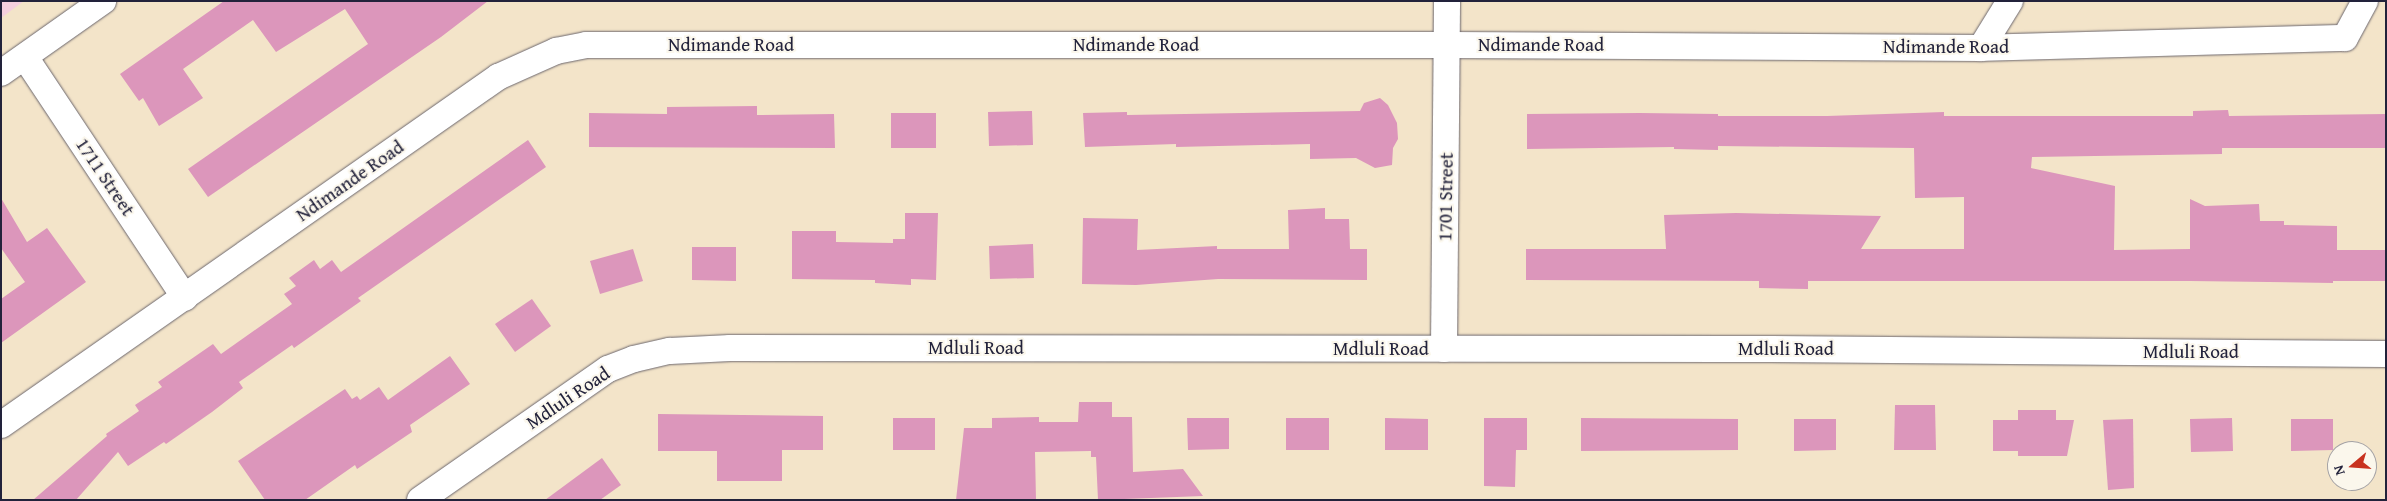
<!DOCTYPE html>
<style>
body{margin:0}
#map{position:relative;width:2387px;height:501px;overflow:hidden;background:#f3e4c9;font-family:"Gentium Book Plus",serif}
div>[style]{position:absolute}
.built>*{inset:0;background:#f4cfde}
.building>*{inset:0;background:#dc96bb}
.roads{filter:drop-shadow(0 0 1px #6b666d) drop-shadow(0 0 1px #6b666d)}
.minor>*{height:26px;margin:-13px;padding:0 13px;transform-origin:13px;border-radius:13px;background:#fff}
span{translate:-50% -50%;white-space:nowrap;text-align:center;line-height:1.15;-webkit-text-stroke:4px #fbf7ec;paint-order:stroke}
.street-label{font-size:19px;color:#22223b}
.frame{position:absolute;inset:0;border:2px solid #22223b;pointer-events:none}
.north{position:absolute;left:2327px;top:441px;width:50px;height:50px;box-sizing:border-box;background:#fbf7ec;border:1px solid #a4a2a5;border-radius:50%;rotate:252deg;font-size:14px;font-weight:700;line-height:20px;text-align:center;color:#22223b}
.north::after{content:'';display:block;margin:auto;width:18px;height:22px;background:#c8321e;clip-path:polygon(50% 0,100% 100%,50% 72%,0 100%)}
</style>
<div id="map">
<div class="built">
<div style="clip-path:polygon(1px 1px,24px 1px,1px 18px)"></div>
</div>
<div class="building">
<div style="clip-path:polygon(224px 1px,488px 1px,441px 37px,208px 197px,188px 169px,368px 44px,345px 9px,276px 52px,253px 20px,183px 69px,203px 98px,159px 126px,143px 98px,139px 101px,120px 74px)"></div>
<div style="clip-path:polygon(1380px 98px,1388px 105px,1397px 123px,1398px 139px,1393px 148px,1392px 165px,1375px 168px,1356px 158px,1310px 159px,1310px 144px,1176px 147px,1176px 144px,1085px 147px,1083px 113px,1127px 112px,1127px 115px,1360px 111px,1364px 103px)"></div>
<div style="clip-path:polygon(757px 106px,757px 115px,834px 114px,835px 148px,589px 147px,589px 113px,667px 114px,667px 107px)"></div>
<div style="clip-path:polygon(2228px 110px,2229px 116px,2386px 114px,2386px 148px,2222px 148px,2222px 154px,2032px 157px,2031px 168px,2115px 186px,2114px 250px,2190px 249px,2190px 199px,2205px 206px,2259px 204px,2260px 221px,2284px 221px,2284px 225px,2337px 226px,2337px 250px,2386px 250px,2386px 281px,2333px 281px,2333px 283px,2190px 281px,1808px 281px,1808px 289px,1759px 288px,1759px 281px,1526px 280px,1526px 249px,1666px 249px,1664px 215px,1736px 213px,1881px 216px,1861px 249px,1964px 249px,1964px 197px,1915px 198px,1914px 148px,1718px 146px,1718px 150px,1674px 149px,1674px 147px,1527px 149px,1527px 114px,1640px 113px,1718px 114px,1718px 116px,1827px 116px,1944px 112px,1944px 116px,2193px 116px,2193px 111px)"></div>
<div style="clip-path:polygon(1032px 111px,1033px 145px,989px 146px,988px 112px)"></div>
<div style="clip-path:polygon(891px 113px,936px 113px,936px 148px,891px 148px)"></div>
<div style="clip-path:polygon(528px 140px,546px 167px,358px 298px,361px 301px,294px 348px,292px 345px,239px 382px,243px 388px,212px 412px,166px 444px,164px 442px,128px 466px,118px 452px,76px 500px,33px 500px,107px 436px,106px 434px,139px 411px,135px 405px,162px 387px,158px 382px,213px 344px,221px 354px,292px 304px,284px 294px,296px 286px,289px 278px,314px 260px,320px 269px,332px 260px,341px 272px)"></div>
<div style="clip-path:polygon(1px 198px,27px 242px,47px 228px,86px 282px,1px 343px,1px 299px,25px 282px,1px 248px)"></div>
<div style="clip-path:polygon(1325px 208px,1325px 219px,1349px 219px,1350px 249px,1367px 249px,1367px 280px,1218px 279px,1136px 285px,1082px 284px,1083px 218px,1138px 219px,1137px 250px,1217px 246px,1217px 249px,1289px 249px,1288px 210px)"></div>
<div style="clip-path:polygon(905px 213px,938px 213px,936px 280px,911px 279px,911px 285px,875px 283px,875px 280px,792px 279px,792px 231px,836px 231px,836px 242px,893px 243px,893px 239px,905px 239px)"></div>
<div style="clip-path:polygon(1033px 244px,1034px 278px,990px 279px,989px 246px)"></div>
<div style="clip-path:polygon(692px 247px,736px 247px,736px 281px,692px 280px)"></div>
<div style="clip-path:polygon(633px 249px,643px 281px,600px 294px,590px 261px)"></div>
<div style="clip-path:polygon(532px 299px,551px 326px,515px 352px,495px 324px)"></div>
<div style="clip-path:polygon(450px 356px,470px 384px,410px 425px,412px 432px,357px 469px,355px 465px,305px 500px,265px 500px,238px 461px,345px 389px,352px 399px,357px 396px,360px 400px,379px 387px,388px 400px)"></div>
<div style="clip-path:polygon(1079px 402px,1112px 402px,1112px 417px,1132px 417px,1133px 472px,1183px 469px,1203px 496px,1098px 500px,1096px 457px,1091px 457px,1091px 451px,1035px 452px,1036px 500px,956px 500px,964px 428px,992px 428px,992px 418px,1039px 417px,1039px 422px,1078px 422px)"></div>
<div style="clip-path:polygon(1895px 405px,1935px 405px,1936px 450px,1894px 450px)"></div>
<div style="clip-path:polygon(2018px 410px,2056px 410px,2056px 420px,2074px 420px,2067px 456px,2018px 456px,2018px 451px,1993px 451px,1993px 420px,2018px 420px)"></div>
<div style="clip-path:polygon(658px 414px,823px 416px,823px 450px,782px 450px,782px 481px,717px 481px,717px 451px,658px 451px)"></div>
<div style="clip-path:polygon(893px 418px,935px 418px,935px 450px,893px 450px)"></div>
<div style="clip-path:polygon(1187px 418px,1229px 418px,1229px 449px,1188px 450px)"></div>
<div style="clip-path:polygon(1286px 418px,1329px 418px,1329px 450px,1286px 450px)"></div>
<div style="clip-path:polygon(1385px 418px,1428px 419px,1428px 450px,1385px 450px)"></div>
<div style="clip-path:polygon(1484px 418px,1527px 418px,1527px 450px,1516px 450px,1515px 487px,1484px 486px)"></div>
<div style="clip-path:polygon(1581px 418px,1738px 419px,1738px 450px,1581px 451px)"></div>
<div style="clip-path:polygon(2232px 418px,2233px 451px,2191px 452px,2190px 419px)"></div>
<div style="clip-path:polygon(1794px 419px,1836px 419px,1836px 450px,1794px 451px)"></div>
<div style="clip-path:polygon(2133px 419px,2134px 488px,2108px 490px,2103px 420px)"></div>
<div style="clip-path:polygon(2291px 419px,2333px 419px,2333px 450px,2291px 451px)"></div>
<div style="clip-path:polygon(602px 458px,621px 485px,600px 500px,545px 500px)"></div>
</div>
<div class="roads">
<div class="minor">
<div style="left:1981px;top:48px;width:55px;rotate:-58.3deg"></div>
<div style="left:25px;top:57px;width:289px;rotate:56.4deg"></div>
<div style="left:1px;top:73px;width:125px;rotate:-35.2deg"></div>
<div style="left:1444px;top:349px;width:348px;rotate:-89.5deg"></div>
<div style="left:1px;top:425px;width:607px;rotate:-35deg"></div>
<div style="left:498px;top:77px;width:64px;rotate:-24.1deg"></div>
<div style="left:556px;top:51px;width:31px;rotate:-11deg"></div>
<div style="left:586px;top:45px;width:862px"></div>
<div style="left:1448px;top:45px;width:533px;rotate:0.32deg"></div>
<div style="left:1981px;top:48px;width:364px;rotate:-1.6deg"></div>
<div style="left:2345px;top:38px;width:42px;rotate:-61.6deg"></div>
<div style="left:420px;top:500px;width:229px;rotate:-34.9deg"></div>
<div style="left:608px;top:369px;width:28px;rotate:-21deg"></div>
<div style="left:634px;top:359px;width:37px;rotate:-13deg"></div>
<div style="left:670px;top:351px;width:60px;rotate:-2.9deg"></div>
<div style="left:730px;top:348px;width:1042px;rotate:0.05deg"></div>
<div style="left:1772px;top:349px;width:614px;rotate:0.47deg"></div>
</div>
</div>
<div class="street-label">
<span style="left:731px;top:45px">Ndimande Road</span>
<span style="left:1136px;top:45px">Ndimande Road</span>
<span style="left:1541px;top:45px">Ndimande Road</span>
<span style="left:1946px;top:47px">Ndimande Road</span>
<span style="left:105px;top:177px;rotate:56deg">1711 Street</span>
<span style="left:350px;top:181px;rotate:-35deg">Ndimande Road</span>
<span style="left:1446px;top:197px;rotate:-89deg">1701 Street</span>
<span style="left:976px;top:348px">Mdluli Road</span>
<span style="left:1381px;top:349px">Mdluli Road</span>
<span style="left:1786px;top:349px">Mdluli Road</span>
<span style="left:2191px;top:352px">Mdluli Road</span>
<span style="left:568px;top:398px;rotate:-34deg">Mdluli Road</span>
</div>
<div class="frame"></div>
<div class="north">N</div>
</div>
